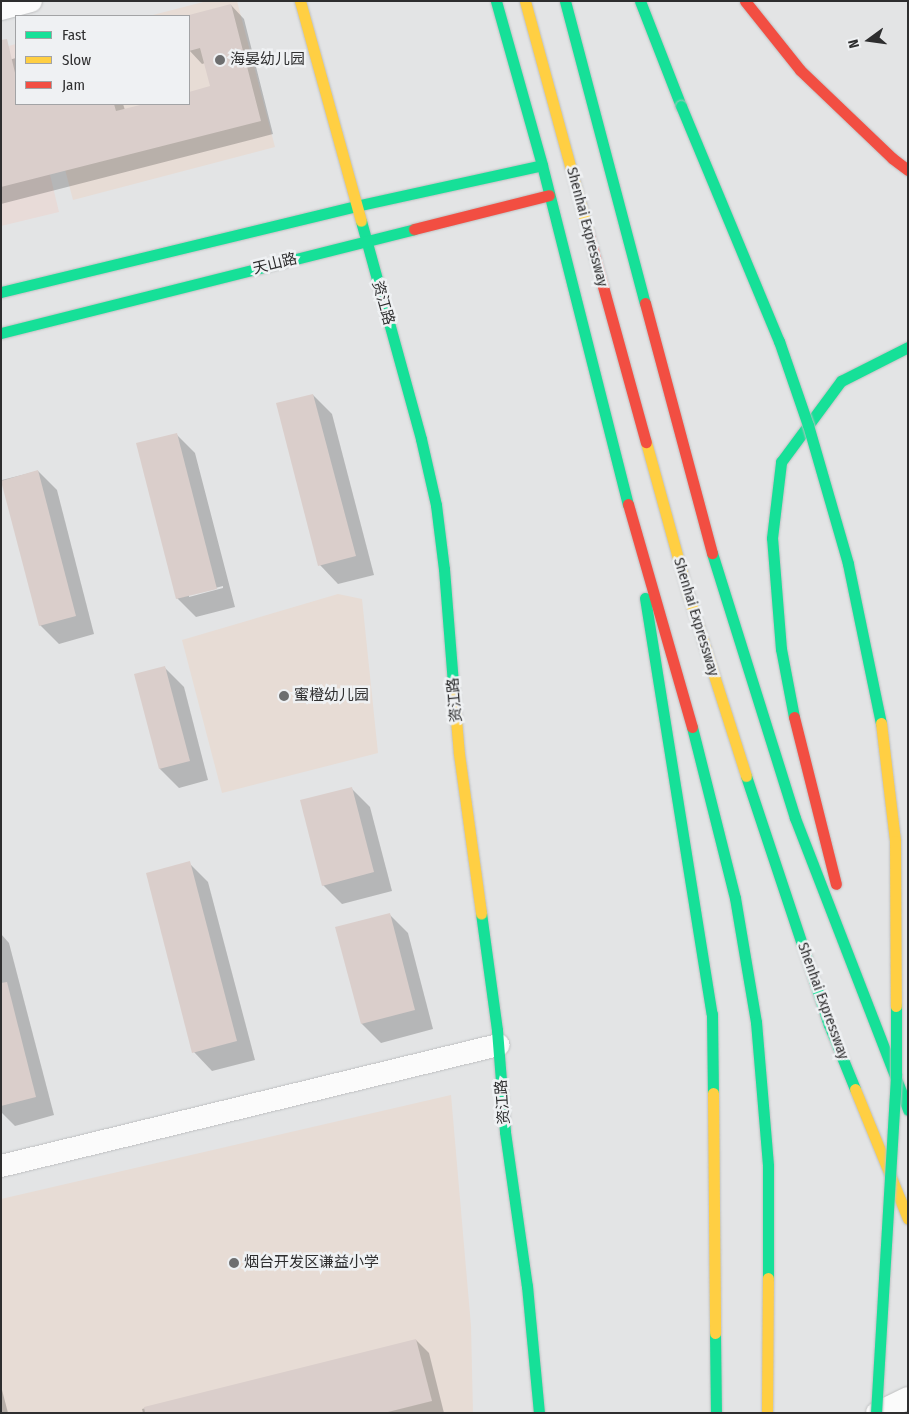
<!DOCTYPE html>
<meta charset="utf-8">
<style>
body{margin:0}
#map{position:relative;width:909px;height:1414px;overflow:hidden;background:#e3e4e5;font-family:"Fira Sans Condensed","Noto Sans SC",sans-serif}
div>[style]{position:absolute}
.commercial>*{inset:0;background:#e8dbd8}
.education>*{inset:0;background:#e7dcd5}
.shadow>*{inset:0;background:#0003}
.building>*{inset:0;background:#dacecb}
.roads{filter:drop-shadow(0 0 1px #bfc0c1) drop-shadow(0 0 1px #bfc0c1)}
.street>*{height:22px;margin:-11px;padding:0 11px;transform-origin:11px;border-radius:11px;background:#fbfbfb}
.fast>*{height:11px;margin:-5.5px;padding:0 5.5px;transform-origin:5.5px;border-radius:5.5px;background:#16e098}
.slow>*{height:11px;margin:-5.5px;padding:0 5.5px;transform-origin:5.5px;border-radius:5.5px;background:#ffcf43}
.jam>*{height:11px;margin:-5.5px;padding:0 5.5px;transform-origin:5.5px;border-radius:5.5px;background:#f24e42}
.bridges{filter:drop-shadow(0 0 1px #bfc0c1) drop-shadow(0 0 1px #bfc0c1)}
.fast-bridge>*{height:11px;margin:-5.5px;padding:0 5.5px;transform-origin:5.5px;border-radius:5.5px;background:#16e098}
.slow-bridge>*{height:11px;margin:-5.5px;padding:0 5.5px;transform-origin:5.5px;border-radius:5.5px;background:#ffcf43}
.dots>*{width:14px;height:14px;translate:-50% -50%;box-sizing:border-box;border:2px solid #eff1f3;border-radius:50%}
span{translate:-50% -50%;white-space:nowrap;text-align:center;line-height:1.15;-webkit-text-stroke:5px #eff1f3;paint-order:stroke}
.poi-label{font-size:15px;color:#2e2e2f}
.left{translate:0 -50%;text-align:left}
.street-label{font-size:15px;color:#2e2e2f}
.frame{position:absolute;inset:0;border:2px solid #2e2e2f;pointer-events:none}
.legend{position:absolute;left:15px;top:15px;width:175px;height:90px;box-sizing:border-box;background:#eff1f3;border:1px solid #a2a3a5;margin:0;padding:6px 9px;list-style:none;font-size:15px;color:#2e2e2f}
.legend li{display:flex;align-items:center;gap:10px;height:25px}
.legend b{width:25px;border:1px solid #a2a3a5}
.north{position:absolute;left:844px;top:15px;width:50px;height:50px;-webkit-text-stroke:4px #eff1f3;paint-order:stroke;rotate:256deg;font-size:14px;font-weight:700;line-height:20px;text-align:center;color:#2e2e2f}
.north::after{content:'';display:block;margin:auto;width:18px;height:22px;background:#2e2e2f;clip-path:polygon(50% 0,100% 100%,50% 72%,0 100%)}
</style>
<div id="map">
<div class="commercial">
<div style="clip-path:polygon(16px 44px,16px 104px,33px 104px,59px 212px,1px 226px,1px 48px)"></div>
</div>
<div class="education">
<div style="clip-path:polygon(207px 1px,237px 1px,275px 147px,73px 200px,48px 104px,189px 104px,189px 16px,149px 16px)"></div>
<div style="clip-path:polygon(338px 594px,362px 599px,378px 753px,222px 793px,182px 640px)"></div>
<div style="clip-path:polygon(451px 1095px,471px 1326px,473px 1413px,1px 1413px,1px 1199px)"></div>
</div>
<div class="shadow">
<div style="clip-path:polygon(231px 5px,244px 19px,273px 134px,1px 204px,1px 62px,16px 58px,16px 104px,123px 104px,125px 110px,148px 104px,189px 104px,189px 93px,212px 87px,205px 63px,202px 64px,189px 50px,189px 16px)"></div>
<div style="clip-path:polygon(313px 395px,332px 414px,374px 575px,338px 584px,320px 565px)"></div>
<div style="clip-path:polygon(evenodd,176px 434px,195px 453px,235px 607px,196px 617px,177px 598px,176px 434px,223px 586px,223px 588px,189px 597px,189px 595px,223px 586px)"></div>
<div style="clip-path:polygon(38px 471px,57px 490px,94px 634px,59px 644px,40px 625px,2px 480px)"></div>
<div style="clip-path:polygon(165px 668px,184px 687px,208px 780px,179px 788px,160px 769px,136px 675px)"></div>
<div style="clip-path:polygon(351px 788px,370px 807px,392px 891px,342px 904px,323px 885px)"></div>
<div style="clip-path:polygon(189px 863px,208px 882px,255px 1060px,212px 1071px,194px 1052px)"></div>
<div style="clip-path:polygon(389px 914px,408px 933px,433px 1029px,381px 1043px,362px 1024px,337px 928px)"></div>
<div style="clip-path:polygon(1px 934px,9px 943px,54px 1115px,15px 1126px,1px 1112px)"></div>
<div style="clip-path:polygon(416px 1340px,429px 1353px,444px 1413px,143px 1413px,142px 1409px)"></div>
<div style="clip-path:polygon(1px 1386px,8px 1413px,1px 1413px)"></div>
</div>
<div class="building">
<div style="clip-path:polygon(231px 4px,261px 121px,1px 187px,1px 40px,7px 39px,16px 77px,16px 104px,114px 104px,116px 111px,144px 104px,189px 104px,189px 92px,210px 86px,200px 48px,189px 51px,189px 15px)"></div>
<div style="clip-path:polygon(313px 394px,356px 556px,318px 566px,276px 403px)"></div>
<div style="clip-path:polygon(177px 433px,217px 589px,176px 599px,136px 443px)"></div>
<div style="clip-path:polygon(38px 470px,76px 616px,39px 626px,1px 481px)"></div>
<div style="clip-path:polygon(165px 666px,190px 761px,159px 769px,134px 674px)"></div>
<div style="clip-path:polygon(352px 787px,374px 872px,322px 886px,300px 800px)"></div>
<div style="clip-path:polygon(190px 861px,237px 1041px,192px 1053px,146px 873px)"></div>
<div style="clip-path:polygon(390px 913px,415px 1010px,361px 1024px,335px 927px)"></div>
<div style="clip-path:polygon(7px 982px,36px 1097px,1px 1106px,1px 983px)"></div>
<div style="clip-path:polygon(416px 1339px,432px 1401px,384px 1413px,145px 1413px,144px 1407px)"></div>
</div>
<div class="roads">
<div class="street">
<div style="left:1px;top:9px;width:31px;rotate:-15deg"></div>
<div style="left:1px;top:1166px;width:512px;rotate:-13.68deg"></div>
<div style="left:877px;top:1413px;width:34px;rotate:-26deg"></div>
</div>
<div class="fast">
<div style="left:496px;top:1px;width:170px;rotate:74.3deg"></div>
<div style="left:542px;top:165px;width:350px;rotate:75.8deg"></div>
<div style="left:565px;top:1px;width:312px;rotate:75.2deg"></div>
<div style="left:640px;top:1px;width:113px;rotate:68.7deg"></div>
<div style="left:361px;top:221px;width:226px;rotate:74.6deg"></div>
<div style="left:421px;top:439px;width:68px;rotate:77.2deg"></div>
<div style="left:436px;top:505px;width:64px;rotate:82.9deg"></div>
<div style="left:444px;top:569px;width:128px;rotate:85.5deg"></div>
<div style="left:1px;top:292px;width:365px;rotate:-13.6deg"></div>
<div style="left:356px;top:206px;width:190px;rotate:-12.4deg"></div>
<div style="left:1px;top:333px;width:426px;rotate:-14.1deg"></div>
<div style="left:712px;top:553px;width:278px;rotate:72.6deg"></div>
<div style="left:795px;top:818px;width:313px;rotate:68.8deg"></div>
<div style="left:645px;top:598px;width:421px;rotate:80.9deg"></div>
<div style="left:712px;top:1014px;width:79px;rotate:89.3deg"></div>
<div style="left:794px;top:717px;width:69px;rotate:-100.8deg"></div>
<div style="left:781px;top:649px;width:111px;rotate:-94.6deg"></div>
<div style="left:772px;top:538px;width:77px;rotate:-83.2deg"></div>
<div style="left:781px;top:462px;width:101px;rotate:-53.5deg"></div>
<div style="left:841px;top:381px;width:75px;rotate:-26.9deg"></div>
<div style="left:692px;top:727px;width:176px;rotate:75.9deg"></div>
<div style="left:735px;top:898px;width:126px;rotate:80.4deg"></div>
<div style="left:756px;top:1022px;width:144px;rotate:85.2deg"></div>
<div style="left:768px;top:1166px;width:112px;rotate:90deg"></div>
<div style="left:746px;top:776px;width:262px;rotate:71.6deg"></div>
<div style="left:829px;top:1025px;width:69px;rotate:67.9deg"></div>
<div style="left:481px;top:913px;width:118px;rotate:82.2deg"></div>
<div style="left:497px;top:1030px;width:102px;rotate:85.5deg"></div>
<div style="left:505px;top:1132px;width:156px;rotate:81.9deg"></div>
<div style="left:527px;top:1286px;width:128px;rotate:84.6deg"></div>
<div style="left:715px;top:1333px;width:80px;rotate:89.3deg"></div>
</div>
<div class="slow">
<div style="left:300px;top:1px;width:228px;rotate:74.5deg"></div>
<div style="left:525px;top:1px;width:239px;rotate:74.7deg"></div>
<div style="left:646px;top:442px;width:158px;rotate:74.6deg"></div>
<div style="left:688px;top:594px;width:191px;rotate:72.3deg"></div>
<div style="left:454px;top:697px;width:57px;rotate:85deg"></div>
<div style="left:459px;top:754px;width:161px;rotate:82.1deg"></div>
<div style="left:855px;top:1089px;width:140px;rotate:67.8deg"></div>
<div style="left:713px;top:1093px;width:240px;rotate:89.5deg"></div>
<div style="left:767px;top:1413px;width:135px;rotate:-89.6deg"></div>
</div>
<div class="jam">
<div style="left:745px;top:1px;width:88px;rotate:51.4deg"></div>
<div style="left:800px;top:70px;width:127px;rotate:43.7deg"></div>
<div style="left:892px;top:158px;width:20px;rotate:37deg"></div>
<div style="left:414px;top:229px;width:139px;rotate:-14.1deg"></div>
<div style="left:588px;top:232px;width:218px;rotate:74.6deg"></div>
<div style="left:645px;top:303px;width:259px;rotate:75deg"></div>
<div style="left:628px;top:504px;width:232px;rotate:74deg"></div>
<div style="left:794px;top:717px;width:172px;rotate:75.9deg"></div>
</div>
</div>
<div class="bridges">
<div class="fast-bridge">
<div style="left:681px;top:106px;width:255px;rotate:67.4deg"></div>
<div style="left:779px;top:341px;width:89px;rotate:71deg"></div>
<div style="left:808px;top:425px;width:145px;rotate:73.9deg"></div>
<div style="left:848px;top:564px;width:162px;rotate:78.3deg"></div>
<div style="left:876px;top:1413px;width:340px;rotate:-86.6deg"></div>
<div style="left:896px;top:1074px;width:68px;rotate:-90deg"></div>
</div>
<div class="slow-bridge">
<div style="left:881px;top:723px;width:119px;rotate:83.2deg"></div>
<div style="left:895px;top:841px;width:165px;rotate:89.7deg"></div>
</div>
</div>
<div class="dots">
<div style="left:220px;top:60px;background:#6d6e6f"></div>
<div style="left:284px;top:696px;background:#6d6e6f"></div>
<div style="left:234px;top:1263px;background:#6d6e6f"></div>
</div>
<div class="poi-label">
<span class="left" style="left:230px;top:60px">海晏幼儿园</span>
<span class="left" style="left:294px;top:696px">蜜橙幼儿园</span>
<span class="left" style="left:244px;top:1263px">烟台开发区谦益小学</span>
</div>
<div class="street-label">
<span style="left:587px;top:227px;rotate:75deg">Shenhai Expressway</span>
<span style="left:275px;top:264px;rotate:-14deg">天山路</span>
<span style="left:383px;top:303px;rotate:74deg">资江路</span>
<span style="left:696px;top:617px;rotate:73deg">Shenhai Expressway</span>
<span style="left:455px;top:700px;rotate:-95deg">资江路</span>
<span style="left:823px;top:1001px;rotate:70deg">Shenhai Expressway</span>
<span style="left:503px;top:1102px;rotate:-94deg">资江路</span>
</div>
<div class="frame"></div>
<ul class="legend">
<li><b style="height:6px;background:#16e098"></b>Fast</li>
<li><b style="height:6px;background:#ffcf43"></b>Slow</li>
<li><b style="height:6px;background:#f24e42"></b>Jam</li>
</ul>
<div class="north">N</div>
</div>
